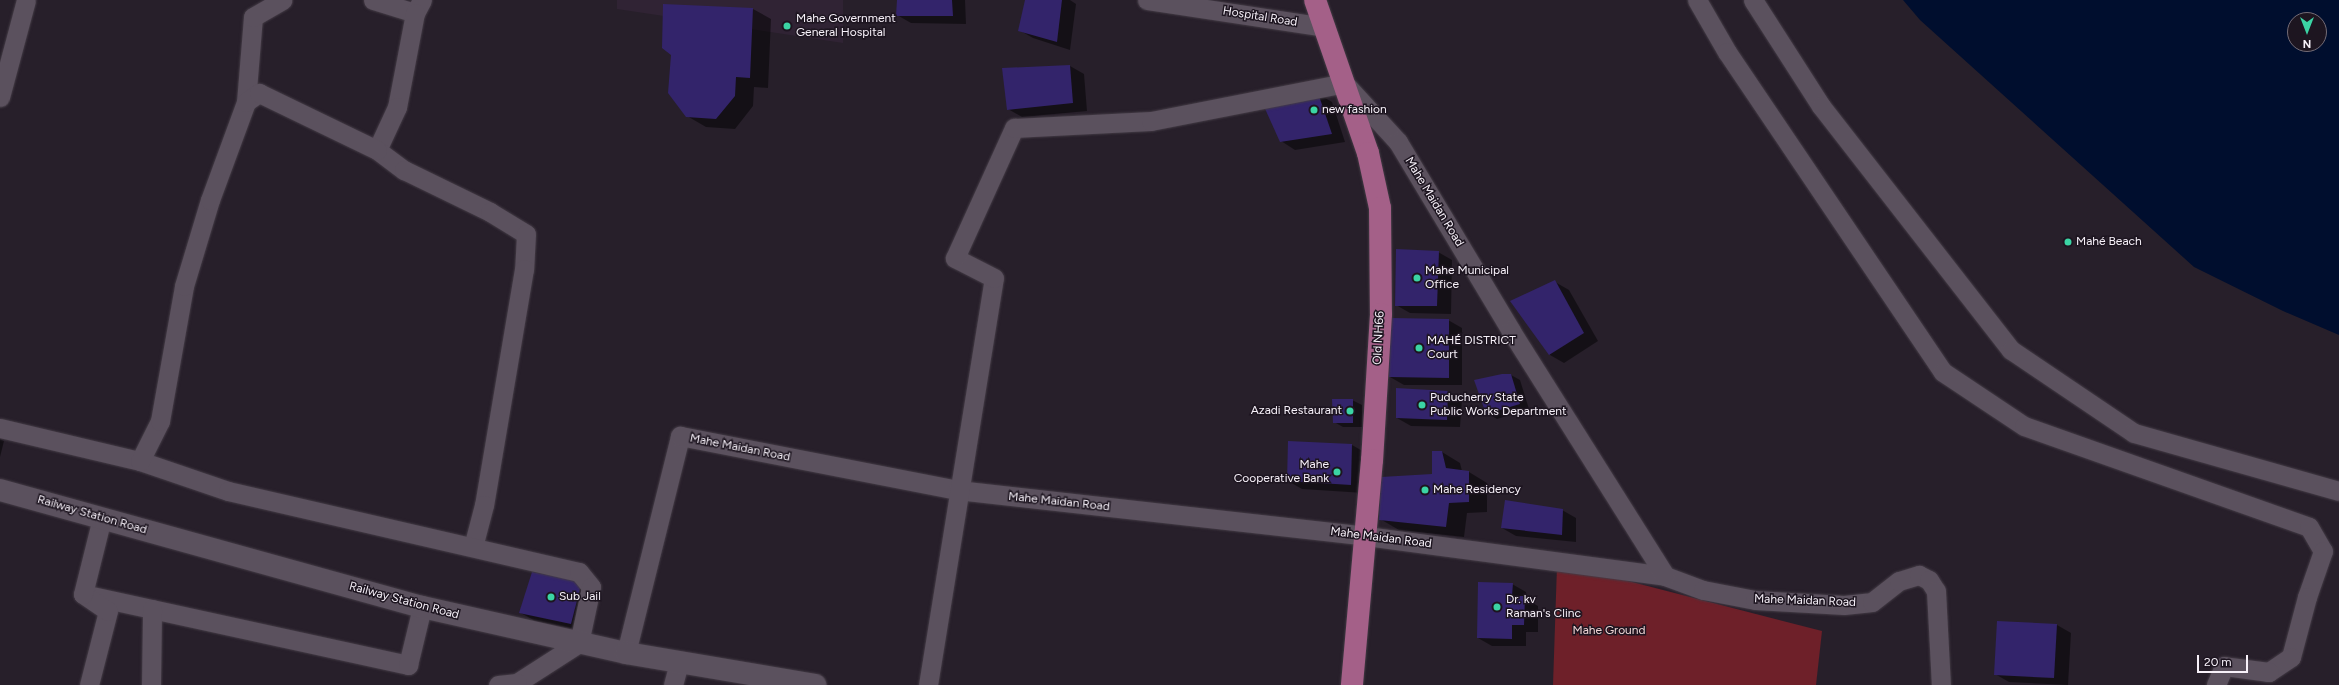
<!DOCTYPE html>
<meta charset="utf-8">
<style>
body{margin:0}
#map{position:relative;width:2339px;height:685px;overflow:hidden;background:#271f2a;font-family:Figtree,sans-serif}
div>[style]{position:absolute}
.built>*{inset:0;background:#302334}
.green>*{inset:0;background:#6e2029}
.water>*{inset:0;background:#000e2e}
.shadow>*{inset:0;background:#0007}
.building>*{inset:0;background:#33246b}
.roads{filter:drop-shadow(0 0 1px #433b45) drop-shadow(0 0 1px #433b45)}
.street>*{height:19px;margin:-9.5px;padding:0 9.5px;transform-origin:9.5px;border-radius:9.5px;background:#5b515e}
.secondary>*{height:22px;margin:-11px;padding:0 11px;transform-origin:11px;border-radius:11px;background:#5b515e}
.primary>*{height:22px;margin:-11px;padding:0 11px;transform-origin:11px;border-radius:11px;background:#a46088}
.dots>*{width:11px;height:11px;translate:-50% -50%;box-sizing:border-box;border:2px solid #1d1520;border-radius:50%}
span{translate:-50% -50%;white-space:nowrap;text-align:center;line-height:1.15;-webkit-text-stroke:3px #1d1520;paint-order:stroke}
.street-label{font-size:12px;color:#f7f1f9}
.poi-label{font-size:12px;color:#f7f1f9}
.left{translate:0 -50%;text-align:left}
.right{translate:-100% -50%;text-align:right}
.park-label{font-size:12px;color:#efd4d4}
.north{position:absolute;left:2287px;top:12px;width:40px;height:40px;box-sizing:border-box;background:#1d1520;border:1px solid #746d77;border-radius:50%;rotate:180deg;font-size:11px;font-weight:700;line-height:16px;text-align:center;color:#f7f1f9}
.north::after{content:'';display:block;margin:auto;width:14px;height:18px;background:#3bd4a4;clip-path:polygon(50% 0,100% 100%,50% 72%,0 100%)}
.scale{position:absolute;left:2197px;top:655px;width:51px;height:18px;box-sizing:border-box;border:2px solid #f7f1f9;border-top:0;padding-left:5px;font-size:12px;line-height:14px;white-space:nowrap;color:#f7f1f9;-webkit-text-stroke:3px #1d1520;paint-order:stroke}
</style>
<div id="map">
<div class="built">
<div style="clip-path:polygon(617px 0,843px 0,843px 43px,617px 9px)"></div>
</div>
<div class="green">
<div style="clip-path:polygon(1557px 566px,1605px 575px,1822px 631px,1816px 685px,1553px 685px)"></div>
</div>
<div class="water">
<div style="clip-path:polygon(evenodd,1903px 0,2339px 0,2339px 335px,2283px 311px,2194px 267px,1920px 20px,1903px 0,2295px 20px,2319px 20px,2319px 44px,2295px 44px,2295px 20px)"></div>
</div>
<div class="shadow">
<div style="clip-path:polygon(898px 0,965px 0,966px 24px,911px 23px,897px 15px)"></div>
<div style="clip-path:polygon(1026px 0,1070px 0,1076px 4px,1070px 50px,1033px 38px,1019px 30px)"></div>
<div style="clip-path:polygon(753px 9px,771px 19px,768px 88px,754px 87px,753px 106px,735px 129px,706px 127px,687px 116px)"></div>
<div style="clip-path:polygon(1070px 66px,1084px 74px,1087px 111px,1022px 117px,1008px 109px,1003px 69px)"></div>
<div style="clip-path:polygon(1318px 94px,1332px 102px,1345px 142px,1295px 150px,1281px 141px)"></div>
<div style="clip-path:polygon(1438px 252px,1452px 260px,1451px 314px,1410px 313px,1396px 305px)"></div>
<div style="clip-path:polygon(1555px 282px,1569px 290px,1598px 341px,1564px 363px,1550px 355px,1512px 301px)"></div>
<div style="clip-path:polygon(1448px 320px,1462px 328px,1462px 385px,1404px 385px,1390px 377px)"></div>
<div style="clip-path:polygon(1511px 375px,1520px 380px,1529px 409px,1497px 419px,1487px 413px)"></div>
<div style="clip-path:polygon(1448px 392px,1462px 400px,1460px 427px,1411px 426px,1397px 418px)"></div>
<div style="clip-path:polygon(1352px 400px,1362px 405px,1362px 427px,1343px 427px,1334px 422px)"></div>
<div style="clip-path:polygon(0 439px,4px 441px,0 457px)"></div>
<div style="clip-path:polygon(1352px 445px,1366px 453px,1364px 493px,1302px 489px,1288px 481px)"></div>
<div style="clip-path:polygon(1442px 452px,1460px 463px,1462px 471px,1469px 472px,1487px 483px,1487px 512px,1467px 513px,1464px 537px,1399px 530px,1380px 519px,1433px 475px)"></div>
<div style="clip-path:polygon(1562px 510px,1576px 518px,1576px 542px,1516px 536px,1502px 528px)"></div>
<div style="clip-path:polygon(582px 582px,585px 631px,535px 621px,521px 613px)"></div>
<div style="clip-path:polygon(1512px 584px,1526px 592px,1526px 599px,1538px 606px,1538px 632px,1526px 632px,1526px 646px,1492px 646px,1478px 638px)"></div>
<div style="clip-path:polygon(2057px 625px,2071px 633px,2068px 685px,2009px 682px,1995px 674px)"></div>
</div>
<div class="building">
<div style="clip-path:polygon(897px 0,952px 0,953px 16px,896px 16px)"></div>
<div style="clip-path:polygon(1025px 0,1062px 0,1057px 42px,1018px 31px)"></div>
<div style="clip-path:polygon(663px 4px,753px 8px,750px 78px,736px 77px,735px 96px,716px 119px,686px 117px,668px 93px,671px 55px,662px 48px)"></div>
<div style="clip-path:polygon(1070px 65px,1073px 103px,1007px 110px,1002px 68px)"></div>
<div style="clip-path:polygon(1318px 93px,1332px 134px,1280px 142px,1262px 102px)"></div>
<div style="clip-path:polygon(1396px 249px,1439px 251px,1437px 306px,1395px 306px)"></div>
<div style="clip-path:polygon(1555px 280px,1584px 333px,1549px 355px,1510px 301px)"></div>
<div style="clip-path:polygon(1391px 318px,1449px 319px,1449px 378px,1389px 377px)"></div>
<div style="clip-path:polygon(1502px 374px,1511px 374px,1520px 404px,1486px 414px,1474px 380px)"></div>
<div style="clip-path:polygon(1396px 388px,1448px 391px,1447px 420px,1396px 418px)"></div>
<div style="clip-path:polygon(1332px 399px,1353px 399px,1353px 423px,1333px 423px)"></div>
<div style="clip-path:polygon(1288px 441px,1352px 444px,1351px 485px,1287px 481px)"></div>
<div style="clip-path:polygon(1432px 451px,1442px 451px,1446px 468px,1469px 471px,1469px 502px,1449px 503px,1446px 527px,1379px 520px,1381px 477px,1432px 474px)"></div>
<div style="clip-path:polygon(1505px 500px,1563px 509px,1562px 535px,1501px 528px)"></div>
<div style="clip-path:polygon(532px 572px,582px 581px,571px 624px,519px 613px)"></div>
<div style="clip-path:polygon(1478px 582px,1513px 583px,1512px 596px,1525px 596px,1524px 625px,1512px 625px,1512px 639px,1477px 638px)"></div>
<div style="clip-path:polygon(1997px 621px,2057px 624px,2054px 678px,1994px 675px)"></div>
</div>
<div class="roads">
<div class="street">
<div style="left:373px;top:0;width:44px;rotate:17.2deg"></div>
<div style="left:422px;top:0;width:15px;rotate:118deg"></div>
<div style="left:415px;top:13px;width:96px;rotate:100.8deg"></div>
<div style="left:397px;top:107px;width:47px;rotate:114.9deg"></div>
<div style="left:377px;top:150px;width:34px;rotate:37deg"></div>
<div style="left:404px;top:170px;width:96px;rotate:26deg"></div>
<div style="left:490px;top:212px;width:42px;rotate:31.4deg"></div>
<div style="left:526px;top:234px;width:35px;rotate:93deg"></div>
<div style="left:524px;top:269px;width:239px;rotate:99.6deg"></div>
<div style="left:484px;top:505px;width:43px;rotate:104.7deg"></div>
<div style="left:1147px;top:0;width:180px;rotate:8.6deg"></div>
<div style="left:1697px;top:0;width:60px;rotate:60deg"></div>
<div style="left:1727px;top:52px;width:386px;rotate:56deg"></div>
<div style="left:1943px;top:372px;width:97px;rotate:33.7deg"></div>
<div style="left:2024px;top:426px;width:302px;rotate:19.5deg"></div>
<div style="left:2309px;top:527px;width:28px;rotate:60deg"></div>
<div style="left:2323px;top:551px;width:49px;rotate:109.2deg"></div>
<div style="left:2307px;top:597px;width:62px;rotate:104.9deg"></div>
<div style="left:2291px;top:657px;width:27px;rotate:146deg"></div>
<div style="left:2269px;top:672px;width:45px;rotate:-172.4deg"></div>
<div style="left:2224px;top:666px;width:21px;rotate:113deg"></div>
<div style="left:1753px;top:0;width:126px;rotate:57.3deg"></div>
<div style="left:1821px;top:106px;width:309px;rotate:52.1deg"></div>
<div style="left:2011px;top:350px;width:148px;rotate:34deg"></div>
<div style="left:2134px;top:433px;width:213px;rotate:15.8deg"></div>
<div style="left:0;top:97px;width:100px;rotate:-75deg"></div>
<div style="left:246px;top:102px;width:85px;rotate:-85.3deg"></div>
<div style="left:253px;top:17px;width:34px;rotate:-30deg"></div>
<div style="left:0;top:428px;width:144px;rotate:13.3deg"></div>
<div style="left:140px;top:461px;width:93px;rotate:18.8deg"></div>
<div style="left:228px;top:491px;width:360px;rotate:13deg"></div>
<div style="left:579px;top:572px;width:19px;rotate:51deg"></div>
<div style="left:591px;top:587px;width:57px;rotate:102.1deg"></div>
<div style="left:579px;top:643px;width:74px;rotate:147.2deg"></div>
<div style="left:517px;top:683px;width:19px;rotate:174deg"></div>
<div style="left:140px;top:461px;width:45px;rotate:-63.4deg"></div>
<div style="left:160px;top:421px;width:137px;rotate:-79.9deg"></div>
<div style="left:184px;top:286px;width:90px;rotate:-73.2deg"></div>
<div style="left:210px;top:200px;width:104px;rotate:-69.8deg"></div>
<div style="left:246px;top:102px;width:16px;rotate:-35deg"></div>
<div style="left:259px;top:93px;width:131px;rotate:25.8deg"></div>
<div style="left:83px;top:594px;width:333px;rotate:12.3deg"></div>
<div style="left:408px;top:665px;width:60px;rotate:-76.4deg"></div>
<div style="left:626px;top:653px;width:224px;rotate:-76deg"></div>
<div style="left:680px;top:436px;width:283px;rotate:11deg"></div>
<div style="left:958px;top:490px;width:411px;rotate:6.4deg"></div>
<div style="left:1366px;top:536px;width:302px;rotate:7.6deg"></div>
<div style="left:1665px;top:576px;width:40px;rotate:20.2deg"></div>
<div style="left:1703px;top:590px;width:53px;rotate:10.9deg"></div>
<div style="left:1755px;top:600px;width:89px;rotate:3.2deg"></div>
<div style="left:1844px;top:605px;width:28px;rotate:-6deg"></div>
<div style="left:1872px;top:602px;width:34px;rotate:-38deg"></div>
<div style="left:1899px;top:581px;width:21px;rotate:-17deg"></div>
<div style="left:1919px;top:575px;width:11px;rotate:27deg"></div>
<div style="left:1929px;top:580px;width:13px;rotate:58deg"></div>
<div style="left:1936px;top:591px;width:94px;rotate:87deg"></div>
<div style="left:89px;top:685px;width:76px;rotate:-75.6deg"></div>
<div style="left:108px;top:611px;width:30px;rotate:-146deg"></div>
<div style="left:83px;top:594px;width:78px;rotate:-76deg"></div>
<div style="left:151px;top:685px;width:76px;rotate:-89.2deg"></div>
<div style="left:673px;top:685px;width:23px;rotate:-75deg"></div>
<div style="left:928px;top:685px;width:412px;rotate:-80.8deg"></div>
<div style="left:994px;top:278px;width:44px;rotate:-152.9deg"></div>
<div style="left:955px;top:258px;width:143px;rotate:-65.6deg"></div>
<div style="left:1014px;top:128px;width:137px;rotate:-2.9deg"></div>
<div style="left:1151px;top:121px;width:197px;rotate:-11.1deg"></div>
<div style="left:1344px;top:83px;width:80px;rotate:47.5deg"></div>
<div style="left:1398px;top:142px;width:220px;rotate:59.1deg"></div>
<div style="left:1511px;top:331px;width:289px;rotate:57.8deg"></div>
</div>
<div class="secondary">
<div style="left:0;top:490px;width:438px;rotate:15.5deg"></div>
<div style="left:422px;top:607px;width:209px;rotate:12.7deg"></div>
<div style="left:626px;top:653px;width:192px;rotate:9.6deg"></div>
</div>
<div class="primary">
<div style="left:1315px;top:0;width:162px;rotate:70.9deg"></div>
<div style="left:1368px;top:153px;width:56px;rotate:77.7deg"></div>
<div style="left:1380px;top:208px;width:106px;rotate:89.5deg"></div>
<div style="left:1381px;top:314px;width:146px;rotate:93.5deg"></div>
<div style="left:1372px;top:460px;width:226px;rotate:95.1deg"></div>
</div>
</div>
<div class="dots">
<div style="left:787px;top:26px;background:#3bd4a4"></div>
<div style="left:1314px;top:110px;background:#3bd4a4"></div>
<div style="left:2068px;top:242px;background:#3bd4a4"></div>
<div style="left:1417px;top:278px;background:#3bd4a4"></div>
<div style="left:1419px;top:348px;background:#3bd4a4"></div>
<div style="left:1422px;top:405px;background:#3bd4a4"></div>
<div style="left:1350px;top:411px;background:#3bd4a4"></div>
<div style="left:1337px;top:472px;background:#3bd4a4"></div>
<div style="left:1425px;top:490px;background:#3bd4a4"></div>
<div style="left:551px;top:597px;background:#3bd4a4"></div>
<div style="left:1497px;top:607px;background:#3bd4a4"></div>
</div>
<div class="street-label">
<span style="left:1260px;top:17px;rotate:9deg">Hospital Road</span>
<span style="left:1434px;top:202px;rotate:59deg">Mahe Maidan Road</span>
<span style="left:1379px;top:338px;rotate:-87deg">Old NH66</span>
<span style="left:740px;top:448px;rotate:11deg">Mahe Maidan Road</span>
<span style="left:1059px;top:502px;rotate:6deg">Mahe Maidan Road</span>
<span style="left:92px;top:515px;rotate:16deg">Railway Station Road</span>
<span style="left:1381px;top:538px;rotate:7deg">Mahe Maidan Road</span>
<span style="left:404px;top:601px;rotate:15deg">Railway Station Road</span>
<span style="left:1805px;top:601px;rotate:2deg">Mahe Maidan Road</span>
</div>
<div class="poi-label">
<span class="left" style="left:796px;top:26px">Mahe Government<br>General Hospital</span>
<span class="left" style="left:1322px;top:110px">new fashion</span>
<span class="left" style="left:2076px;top:242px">Mahé Beach</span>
<span class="left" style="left:1425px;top:278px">Mahe Municipal<br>Office</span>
<span class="left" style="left:1427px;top:348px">MAHÉ DISTRICT<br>Court</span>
<span class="left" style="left:1430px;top:405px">Puducherry State<br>Public Works Department</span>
<span class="right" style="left:1342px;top:411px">Azadi Restaurant</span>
<span class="right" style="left:1329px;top:472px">Mahe<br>Cooperative Bank</span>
<span class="left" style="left:1433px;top:490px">Mahe Residency</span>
<span class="left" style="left:559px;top:597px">Sub Jail</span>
<span class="left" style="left:1506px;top:607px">Dr. kv<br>Raman's Clinc</span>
</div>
<div class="park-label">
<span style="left:1609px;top:631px">Mahe Ground</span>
</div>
<div class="north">N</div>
<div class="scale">20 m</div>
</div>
